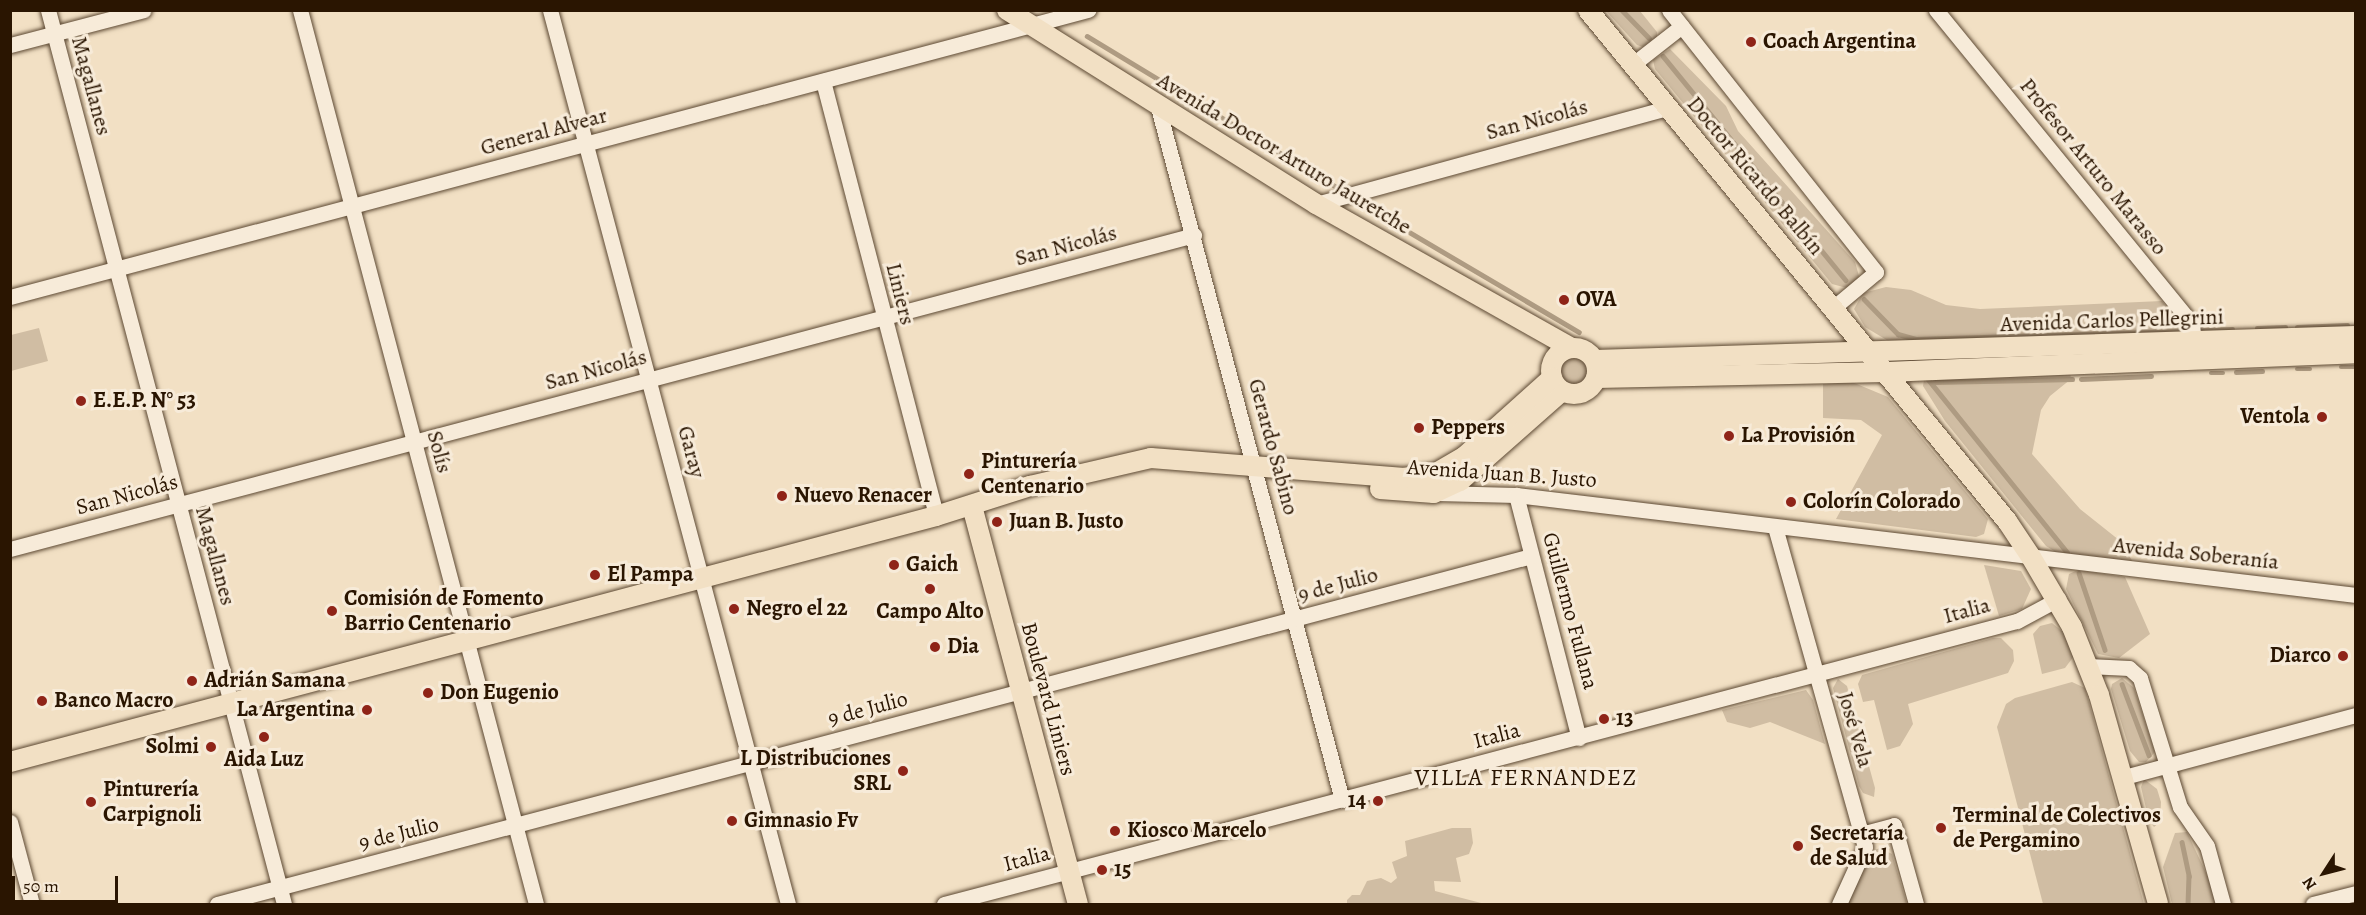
<!DOCTYPE html>
<meta charset="utf-8">
<style>
body{margin:0}
#map{position:relative;width:2366px;height:915px;overflow:hidden;background:#f2e0c4;font-family:Alegreya,serif}
div>[style]{position:absolute}
.green>*{inset:0;background:#d0bda3}
.round{border-radius:50%}
.stream>*{height:4.5px;margin:-2.25px;padding:0 2.25px;transform-origin:2.25px;border-radius:2.25px;background:#ae9b82}
.roads{filter:drop-shadow(0 0 2px #5c4832) drop-shadow(0 0 2px #5c4832)}
.minor>*{height:15px;margin:-7.5px;padding:0 7.5px;transform-origin:7.5px;border-radius:7.5px;background:#f7ebd9}
.major>*{height:20px;margin:-10px;padding:0 10px;transform-origin:10px;border-radius:10px;background:#f2e0c4}
.major>.ring{margin:-10px;padding:0;box-sizing:content-box;background:none;border:20px solid #f2e0c4;border-radius:50%}
.dots>*{width:16px;height:16px;translate:-50% -50%;box-sizing:border-box;border:3px solid #f7ebd9;border-radius:50%}
span{translate:-50% -50%;white-space:nowrap;text-align:center;line-height:1.15;-webkit-text-stroke:6px #f7ebd9;paint-order:stroke}
.poi-label{font-size:22px;color:#2a1501;font-weight:700}
.left{translate:0 -50%;text-align:left}
.right{translate:-100% -50%;text-align:right}
.street-label{font-size:22px;color:#2a1501}
.neighbourhood-label{font-size:24px;color:#2a1501;letter-spacing:1.5px}
.frame{position:absolute;inset:0;border:12px solid #2a1501;pointer-events:none}
.north{position:absolute;left:2294px;top:843px;width:60px;height:60px;-webkit-text-stroke:4px #f7ebd9;paint-order:stroke;rotate:234deg;font-size:16px;font-weight:700;line-height:24px;text-align:center;color:#2a1501}
.north::after{content:'';display:block;margin:auto;width:21px;height:27px;background:#2a1501;clip-path:polygon(50% 0,100% 100%,50% 72%,0 100%)}
.scale{position:absolute;left:12px;top:876px;width:106px;height:27px;box-sizing:border-box;border:3px solid #2a1501;border-top:0;padding-left:8px;font-size:18px;line-height:21px;white-space:nowrap;color:#2a1501;-webkit-text-stroke:4px #f7ebd9;paint-order:stroke}
</style>
<div id="map">
<div class="green">
<div style="clip-path:polygon(1606px 11px,1640px 11px,1657px 32px,1657px 37px,1643px 47px,1637px 45px)"></div>
<div style="clip-path:polygon(1670px 49px,1726px 106px,1738px 131px,1855px 262px,1859px 276px,1855px 285px,1847px 288px,1832px 284px,1655px 69px,1653px 60px)"></div>
<div style="clip-path:polygon(1886px 287px,1911px 290px,1946px 305px,1980px 309px,2162px 301px,2181px 328px,2178px 333px,1890px 342px,1865px 327px,1854px 309px,1863px 293px)"></div>
<div style="clip-path:polygon(39px 328px,48px 361px,11px 371px,11px 335px)"></div>
<div class="round" style="left:1559px;top:357px;width:30px;height:30px"></div>
<div style="clip-path:polygon(2070px 372px,2071px 379px,2050px 396px,2041px 410px,2032px 454px,2080px 509px,2119px 540px,2133px 562px,2059px 554px,2046px 546px,1945px 421px,1923px 386px,1924px 380px)"></div>
<div style="clip-path:polygon(1852px 382px,1888px 397px,1988px 519px,1984px 534px,1976px 537px,1836px 519px,1882px 435px,1861px 420px,1823px 418px,1823px 384px)"></div>
<div style="clip-path:polygon(1984px 565px,2021px 571px,2031px 589px,2022px 609px,1999px 616px)"></div>
<div style="clip-path:polygon(2078px 570px,2125px 577px,2150px 634px,2119px 658px,2098px 654px,2066px 589px,2069px 574px)"></div>
<div style="clip-path:polygon(2052px 623px,2063px 632px,2074px 656px,2065px 668px,2042px 674px,2033px 634px,2040px 626px)"></div>
<div style="clip-path:polygon(1993px 638px,2001px 638px,2013px 650px,2014px 661px,2008px 673px,1908px 704px,1913px 724px,1900px 746px,1887px 750px,1874px 700px,1863px 702px,1858px 684px,1862px 675px)"></div>
<div style="clip-path:polygon(2122px 678px,2134px 688px,2155px 752px,2146px 762px,2139px 762px,2130px 751px,2111px 689px,2112px 684px)"></div>
<div style="clip-path:polygon(1838px 679px,1847px 686px,1875px 788px,1874px 797px,1863px 793px,1859px 786px,1833px 688px)"></div>
<div style="clip-path:polygon(2072px 682px,2085px 688px,2144px 904px,2043px 904px,1997px 727px,2006px 704px,2015px 698px)"></div>
<div style="clip-path:polygon(1806px 690px,1813px 700px,1825px 744px,1770px 722px,1750px 728px,1727px 722px,1722px 710px)"></div>
<div style="clip-path:polygon(2144px 779px,2157px 789px,2161px 802px,2160px 822px,2154px 827px,2149px 821px,2141px 787px)"></div>
<div style="clip-path:polygon(1452px 828px,1471px 828px,1473px 843px,1469px 854px,1456px 858px,1461px 882px,1434px 881px,1435px 891px,1485px 904px,1347px 904px,1347px 900px,1352px 895px,1360px 895px,1367px 881px,1381px 878px,1391px 883px,1397px 878px,1392px 862px,1407px 856px,1405px 841px)"></div>
<div style="clip-path:polygon(2187px 832px,2213px 888px,2217px 904px,2172px 904px,2163px 867px,2175px 833px)"></div>
<div style="clip-path:polygon(1880px 848px,1892px 854px,1907px 904px,1848px 904px,1872px 851px)"></div>
</div>
<div class="stream">
<div style="left:1622px;top:10px;width:39px;rotate:46deg"></div>
<div style="left:1087px;top:36px;width:291px;rotate:31.2deg"></div>
<div style="left:1663px;top:56px;width:289px;rotate:50.8deg"></div>
<div style="left:1360px;top:203px;width:254px;rotate:30.5deg"></div>
<div style="left:1864px;top:299px;width:49px;rotate:45.8deg"></div>
<div style="left:1898px;top:334px;width:20px;rotate:15deg"></div>
<div style="left:1917px;top:339px;width:269px;rotate:-1.7deg"></div>
<div style="left:2297px;top:327px;width:50px;rotate:-2.3deg"></div>
<div style="left:2257px;top:328px;width:28px;rotate:-2deg"></div>
<div style="left:2204px;top:330px;width:28px;rotate:-2deg"></div>
<div style="left:2341px;top:367px;width:15px"></div>
<div style="left:2297px;top:369px;width:13px"></div>
<div style="left:2236px;top:372px;width:26px;rotate:-2deg"></div>
<div style="left:2211px;top:373px;width:12px"></div>
<div style="left:1928px;top:379px;width:222px;rotate:51.2deg"></div>
<div style="left:2081px;top:379px;width:70px;rotate:-2.5deg"></div>
<div style="left:1934px;top:382px;width:138px;rotate:-1.2deg"></div>
<div style="left:2079px;top:573px;width:81px;rotate:71.3deg"></div>
<div style="left:2122px;top:684px;width:76px;rotate:69.2deg"></div>
<div style="left:2182px;top:842px;width:35px;rotate:78deg"></div>
<div style="left:2189px;top:876px;width:28px;rotate:92deg"></div>
</div>
<div class="roads">
<div class="minor">
<div style="left:48px;top:10px;width:925px;rotate:75.21deg"></div>
<div style="left:300px;top:10px;width:925px;rotate:75.21deg"></div>
<div style="left:550px;top:10px;width:925px;rotate:75.09deg"></div>
<div style="left:1669px;top:10px;width:334px;rotate:51.7deg"></div>
<div style="left:1876px;top:272px;width:56px;rotate:140.1deg"></div>
<div style="left:1936px;top:10px;width:405px;rotate:50.8deg"></div>
<div style="left:2192px;top:324px;width:27px;rotate:84deg"></div>
<div style="left:10px;top:45px;width:138px;rotate:-14.6deg"></div>
<div style="left:1632px;top:65px;width:63px;rotate:-38deg"></div>
<div style="left:823px;top:81px;width:449px;rotate:75.4deg"></div>
<div style="left:1158px;top:107px;width:717px;rotate:75.13deg"></div>
<div style="left:1316px;top:204px;width:363px;rotate:-15.3deg"></div>
<div style="left:10px;top:297px;width:1116px;rotate:-14.91deg"></div>
<div style="left:1437px;top:493px;width:79px;rotate:1.5deg"></div>
<div style="left:1516px;top:495px;width:846px;rotate:6.79deg"></div>
<div style="left:1516px;top:495px;width:251px;rotate:75.5deg"></div>
<div style="left:1775px;top:527px;width:332px;rotate:74.3deg"></div>
<div style="left:1865px;top:847px;width:63px;rotate:114.5deg"></div>
<div style="left:10px;top:549px;width:1225px;rotate:-14.85deg"></div>
<div style="left:2088px;top:666px;width:41px;rotate:2.8deg"></div>
<div style="left:2129px;top:668px;width:15px;rotate:42deg"></div>
<div style="left:2140px;top:678px;width:135px;rotate:72.8deg"></div>
<div style="left:2180px;top:807px;width:47px;rotate:55.3deg"></div>
<div style="left:2207px;top:846px;width:60px;rotate:74.6deg"></div>
<div style="left:2124px;top:777px;width:240px;rotate:-15deg"></div>
<div style="left:10px;top:822px;width:85px;rotate:75deg"></div>
<div style="left:1861px;top:834px;width:34px;rotate:-15deg"></div>
<div style="left:1894px;top:825px;width:82px;rotate:74.4deg"></div>
<div style="left:217px;top:904px;width:1359px;rotate:-14.83deg"></div>
<div style="left:944px;top:904px;width:1110px;rotate:-14.78deg"></div>
<div style="left:2017px;top:621px;width:47px;rotate:-28.2deg"></div>
<div style="left:2313px;top:904px;width:44px;rotate:-14.3deg"></div>
</div>
<div class="major">
<div style="left:1007px;top:10px;width:365px;rotate:32.1deg"></div>
<div style="left:1316px;top:204px;width:291px;rotate:29.4deg"></div>
<div style="left:1588px;top:10px;width:661px;rotate:50.65deg"></div>
<div style="left:2007px;top:521px;width:43px;rotate:56.3deg"></div>
<div style="left:2031px;top:557px;width:81px;rotate:59.6deg"></div>
<div style="left:2072px;top:627px;width:73px;rotate:68.3deg"></div>
<div style="left:2099px;top:695px;width:217px;rotate:74.2deg"></div>
<div class="ring" style="left:1551px;top:348px;width:26px;height:26px"></div>
<div style="left:1595px;top:360px;width:761px;rotate:-1.81deg"></div>
<div style="left:1596px;top:378px;width:290px;rotate:-1.2deg"></div>
<div style="left:1886px;top:372px;width:470px;rotate:-2.3deg"></div>
<div style="left:1380px;top:489px;width:54px;rotate:4.2deg"></div>
<div style="left:1434px;top:493px;width:29px;rotate:-25deg"></div>
<div style="left:1460px;top:481px;width:136px;rotate:-41.4deg"></div>
<div style="left:972px;top:506px;width:412px;rotate:75.1deg"></div>
<div style="left:10px;top:762px;width:958px;rotate:-14.88deg"></div>
<div style="left:936px;top:516px;width:99px;rotate:-17.7deg"></div>
<div style="left:1030px;top:486px;width:124px;rotate:-13deg"></div>
<div style="left:1151px;top:458px;width:254px;rotate:4.5deg"></div>
<div style="left:1404px;top:478px;width:32px;rotate:-9deg"></div>
<div style="left:1436px;top:473px;width:34px;rotate:-30deg"></div>
<div style="left:1465px;top:456px;width:117px;rotate:-41.9deg"></div>
</div>
</div>
<div class="dots">
<div style="left:1751px;top:42px;background:#8f2418"></div>
<div style="left:1564px;top:300px;background:#8f2418"></div>
<div style="left:81px;top:401px;background:#8f2418"></div>
<div style="left:2322px;top:417px;background:#8f2418"></div>
<div style="left:1419px;top:428px;background:#8f2418"></div>
<div style="left:1729px;top:436px;background:#8f2418"></div>
<div style="left:969px;top:474px;background:#8f2418"></div>
<div style="left:782px;top:496px;background:#8f2418"></div>
<div style="left:1791px;top:502px;background:#8f2418"></div>
<div style="left:997px;top:522px;background:#8f2418"></div>
<div style="left:894px;top:565px;background:#8f2418"></div>
<div style="left:595px;top:575px;background:#8f2418"></div>
<div style="left:930px;top:589px;background:#8f2418"></div>
<div style="left:734px;top:609px;background:#8f2418"></div>
<div style="left:332px;top:611px;background:#8f2418"></div>
<div style="left:935px;top:647px;background:#8f2418"></div>
<div style="left:2343px;top:656px;background:#8f2418"></div>
<div style="left:192px;top:681px;background:#8f2418"></div>
<div style="left:428px;top:693px;background:#8f2418"></div>
<div style="left:42px;top:701px;background:#8f2418"></div>
<div style="left:367px;top:710px;background:#8f2418"></div>
<div style="left:1604px;top:719px;background:#8f2418"></div>
<div style="left:264px;top:737px;background:#8f2418"></div>
<div style="left:211px;top:747px;background:#8f2418"></div>
<div style="left:903px;top:771px;background:#8f2418"></div>
<div style="left:1378px;top:801px;background:#8f2418"></div>
<div style="left:91px;top:802px;background:#8f2418"></div>
<div style="left:732px;top:821px;background:#8f2418"></div>
<div style="left:1941px;top:828px;background:#8f2418"></div>
<div style="left:1115px;top:831px;background:#8f2418"></div>
<div style="left:1798px;top:846px;background:#8f2418"></div>
<div style="left:1102px;top:870px;background:#8f2418"></div>
</div>
<div class="poi-label">
<span class="left" style="left:1763px;top:42px">Coach Argentina</span>
<span class="left" style="left:1576px;top:300px">OVA</span>
<span class="left" style="left:93px;top:401px">E.E.P. N° 53</span>
<span class="right" style="left:2310px;top:417px">Ventola</span>
<span class="left" style="left:1431px;top:428px">Peppers</span>
<span class="left" style="left:1741px;top:436px">La Provisión</span>
<span class="left" style="left:981px;top:474px">Pinturería<br>Centenario</span>
<span class="left" style="left:794px;top:496px">Nuevo Renacer</span>
<span class="left" style="left:1803px;top:502px">Colorín Colorado</span>
<span class="left" style="left:1009px;top:522px">Juan B. Justo</span>
<span class="left" style="left:906px;top:565px">Gaich</span>
<span class="left" style="left:607px;top:575px">El Pampa</span>
<span class="left" style="left:344px;top:611px">Comisión de Fomento<br>Barrio Centenario</span>
<span class="left" style="left:746px;top:609px">Negro el 22</span>
<span style="left:930px;top:612px">Campo Alto</span>
<span class="left" style="left:947px;top:647px">Dia</span>
<span class="right" style="left:2331px;top:656px">Diarco</span>
<span class="left" style="left:204px;top:681px">Adrián Samana</span>
<span class="left" style="left:440px;top:693px">Don Eugenio</span>
<span class="left" style="left:54px;top:701px">Banco Macro</span>
<span class="right" style="left:355px;top:710px">La Argentina</span>
<span class="left" style="left:1616px;top:719px">13</span>
<span class="right" style="left:199px;top:747px">Solmi</span>
<span class="right" style="left:891px;top:771px">L Distribuciones<br>SRL</span>
<span style="left:264px;top:760px">Aida Luz</span>
<span class="left" style="left:103px;top:802px">Pinturería<br>Carpignoli</span>
<span class="right" style="left:1366px;top:801px">14</span>
<span class="left" style="left:1953px;top:828px">Terminal de Colectivos<br>de Pergamino</span>
<span class="left" style="left:744px;top:821px">Gimnasio Fv</span>
<span class="left" style="left:1127px;top:831px">Kiosco Marcelo</span>
<span class="left" style="left:1810px;top:846px">Secretaría<br>de Salud</span>
<span class="left" style="left:1114px;top:870px">15</span>
</div>
<div class="street-label">
<span style="left:91px;top:86px;rotate:75deg">Magallanes</span>
<span style="left:1537px;top:120px;rotate:-15deg">San Nicolás</span>
<span style="left:544px;top:132px;rotate:-15deg">General Alvear</span>
<span style="left:1284px;top:154px;rotate:31deg">Avenida Doctor Arturo Jauretche</span>
<span style="left:2093px;top:167px;rotate:51deg">Profesor Arturo Marasso</span>
<span style="left:1755px;top:176px;rotate:50deg">Doctor Ricardo Balbín</span>
<span style="left:1066px;top:246px;rotate:-15deg">San Nicolás</span>
<span style="left:900px;top:294px;rotate:76deg">Liniers</span>
<span style="left:2112px;top:321px;rotate:-2deg">Avenida Carlos Pellegrini</span>
<span style="left:596px;top:370px;rotate:-15deg">San Nicolás</span>
<span style="left:1273px;top:447px;rotate:75deg">Gerardo Sabino</span>
<span style="left:439px;top:452px;rotate:75deg">Solís</span>
<span style="left:691px;top:452px;rotate:75deg">Garay</span>
<span style="left:1502px;top:474px;rotate:4deg">Avenida Juan B. Justo</span>
<span style="left:127px;top:495px;rotate:-15deg">San Nicolás</span>
<span style="left:2196px;top:554px;rotate:6deg">Avenida Soberanía</span>
<span style="left:215px;top:556px;rotate:75deg">Magallanes</span>
<span style="left:1338px;top:585px;rotate:-15deg">9 de Julio</span>
<span style="left:1570px;top:611px;rotate:75deg">Guillermo Fullana</span>
<span style="left:1967px;top:611px;rotate:-15deg">Italia</span>
<span style="left:1048px;top:699px;rotate:75deg">Boulevard Liniers</span>
<span style="left:868px;top:709px;rotate:-15deg">9 de Julio</span>
<span style="left:1855px;top:730px;rotate:74deg">José Vela</span>
<span style="left:1497px;top:736px;rotate:-15deg">Italia</span>
<span style="left:399px;top:834px;rotate:-14deg">9 de Julio</span>
<span style="left:1027px;top:859px;rotate:-15deg">Italia</span>
</div>
<div class="neighbourhood-label">
<span style="left:1526px;top:778px">VILLA FERNANDEZ</span>
</div>
<div class="frame"></div>
<div class="north">N</div>
<div class="scale">50 m</div>
</div>
